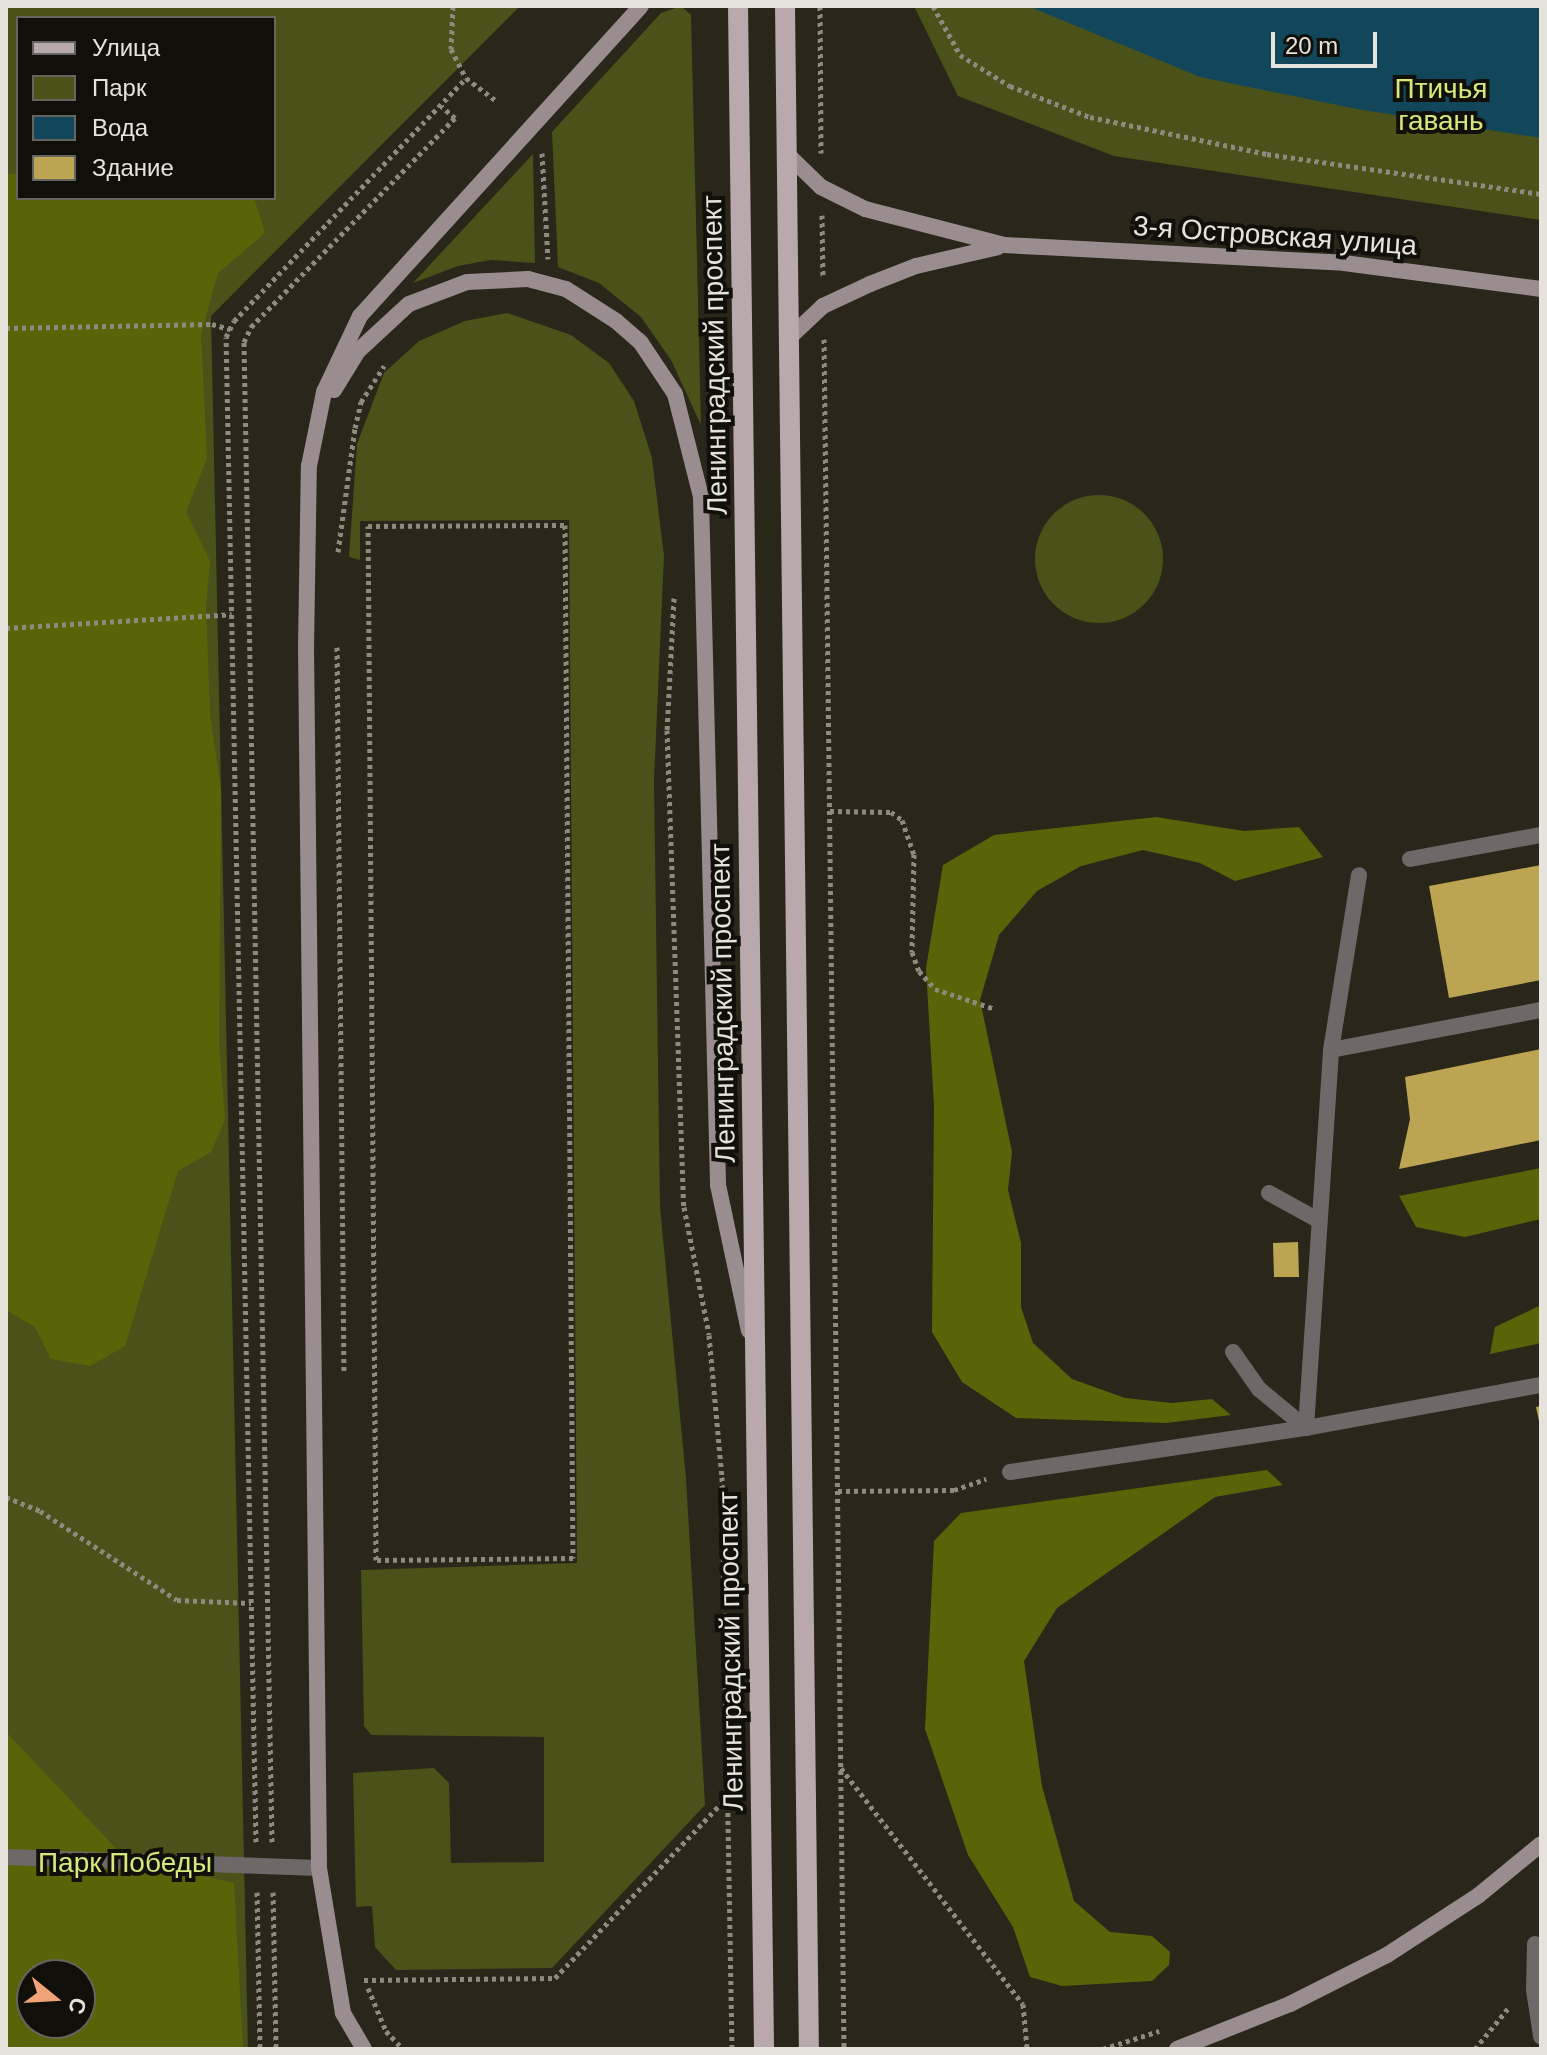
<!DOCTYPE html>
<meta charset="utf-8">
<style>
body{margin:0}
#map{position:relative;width:1547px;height:2055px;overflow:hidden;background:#2a261a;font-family:Arial,sans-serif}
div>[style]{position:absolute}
.green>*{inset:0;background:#4a5219}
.round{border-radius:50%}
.forest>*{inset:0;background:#596409}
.water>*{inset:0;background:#12475b}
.building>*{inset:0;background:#bba552}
.path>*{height:5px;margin-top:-2.5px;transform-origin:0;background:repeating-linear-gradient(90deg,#8d8a80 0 4px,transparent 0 8px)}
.lane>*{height:16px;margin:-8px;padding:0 8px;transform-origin:8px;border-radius:8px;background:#6f6869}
.street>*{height:16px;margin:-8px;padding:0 8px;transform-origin:8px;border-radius:8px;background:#6f6869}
.secondary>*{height:16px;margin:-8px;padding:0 8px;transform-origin:8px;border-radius:8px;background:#998d8f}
.primary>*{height:20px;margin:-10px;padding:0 10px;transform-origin:10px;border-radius:10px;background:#b9a9ac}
span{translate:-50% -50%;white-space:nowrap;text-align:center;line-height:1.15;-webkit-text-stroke:8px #110f0a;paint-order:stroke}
.park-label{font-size:28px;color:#d6e87b}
.street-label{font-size:28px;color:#e5e3db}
.frame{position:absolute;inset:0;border:8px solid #e5e3db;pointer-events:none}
.legend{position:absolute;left:16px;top:16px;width:260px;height:184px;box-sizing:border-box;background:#110f0a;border:2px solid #66645e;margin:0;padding:10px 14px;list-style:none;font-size:24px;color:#e5e3db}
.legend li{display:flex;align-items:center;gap:16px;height:40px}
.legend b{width:40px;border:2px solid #66645e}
.north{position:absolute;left:16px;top:1959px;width:80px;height:80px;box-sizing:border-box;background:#110f0a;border:2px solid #66645e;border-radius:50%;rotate:108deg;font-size:22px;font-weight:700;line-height:32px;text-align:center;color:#e5e3db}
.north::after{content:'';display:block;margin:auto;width:28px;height:36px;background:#f0a278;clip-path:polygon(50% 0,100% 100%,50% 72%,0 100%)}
.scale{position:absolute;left:1271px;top:32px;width:106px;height:36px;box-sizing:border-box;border:4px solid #e5e3db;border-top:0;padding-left:10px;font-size:24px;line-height:28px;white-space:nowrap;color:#e5e3db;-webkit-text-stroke:6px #110f0a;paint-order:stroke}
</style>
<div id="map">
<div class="green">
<div style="clip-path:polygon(evenodd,6px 6px,520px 6px,211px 316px,248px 2049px,6px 2049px,6px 6px,18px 18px,274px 18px,274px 198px,18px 198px,18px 18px,6px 6px,32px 1975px,80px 1975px,80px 2023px,32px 2023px,32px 1975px)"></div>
<div style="clip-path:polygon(681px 6px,691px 15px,701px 425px,671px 360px,641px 317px,599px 283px,558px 267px,552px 132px,661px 13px)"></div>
<div style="clip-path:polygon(914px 6px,1541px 6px,1541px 220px,1114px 156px,958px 96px)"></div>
<div style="clip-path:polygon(533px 154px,535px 263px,491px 260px,458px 266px,413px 283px)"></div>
<div style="clip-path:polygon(507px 313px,571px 335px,609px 363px,634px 401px,652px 458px,664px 556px,654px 780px,660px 1207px,686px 1478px,705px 1805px,552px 1968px,396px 1970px,375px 1947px,372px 1906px,356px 1907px,353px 1773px,434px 1768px,449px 1783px,451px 1863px,544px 1862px,544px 1737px,371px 1735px,364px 1726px,361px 1570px,577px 1563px,569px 520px,360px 521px,360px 560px,349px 557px,357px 444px,384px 373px,419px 341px,465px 321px)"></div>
<div class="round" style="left:1035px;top:495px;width:128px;height:128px"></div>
</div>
<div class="forest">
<div style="clip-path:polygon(6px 174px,18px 174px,18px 198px,254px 198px,265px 233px,218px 273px,201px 334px,207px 458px,186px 512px,210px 561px,206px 606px,210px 714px,221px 791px,219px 1043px,225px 1120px,211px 1152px,178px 1171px,125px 1346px,90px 1366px,51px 1359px,35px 1327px,6px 1310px)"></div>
<div style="clip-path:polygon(1156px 817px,1244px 831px,1299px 827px,1323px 857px,1235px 881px,1200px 863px,1143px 850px,1081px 866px,1037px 891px,999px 935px,980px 1000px,1012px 1152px,1008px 1190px,1021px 1243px,1021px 1307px,1033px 1343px,1072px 1379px,1125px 1398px,1172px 1403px,1212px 1399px,1231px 1415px,1166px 1423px,1016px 1418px,962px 1382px,932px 1332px,934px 1106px,926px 968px,943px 865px,994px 835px)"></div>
<div style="clip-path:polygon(1541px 1168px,1541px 1219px,1465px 1237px,1416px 1227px,1399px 1196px)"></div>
<div style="clip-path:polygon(1541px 1305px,1541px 1343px,1490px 1354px,1495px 1327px)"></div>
<div style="clip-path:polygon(1267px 1470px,1283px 1485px,1215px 1497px,1057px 1608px,1024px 1661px,1042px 1786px,1074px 1901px,1110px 1932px,1152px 1936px,1170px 1952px,1169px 1965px,1152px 1981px,1062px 1986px,1030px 1977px,1013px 1927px,968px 1855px,925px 1729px,934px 1541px,961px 1513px)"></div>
<div style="clip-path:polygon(evenodd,6px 1732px,126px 1859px,234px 1883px,243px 2049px,6px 2049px,6px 1732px,32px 1975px,80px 1975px,80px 2023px,32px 2023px,32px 1975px)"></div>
</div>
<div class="water">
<div style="clip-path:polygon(1028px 6px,1541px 6px,1541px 138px,1357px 109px,1200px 77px)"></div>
</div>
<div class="building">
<div style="clip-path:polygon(1541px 865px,1541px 980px,1449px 998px,1429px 886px)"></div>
<div style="clip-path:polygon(1541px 1049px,1541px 1140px,1399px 1169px,1410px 1119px,1405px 1077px)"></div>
<div style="clip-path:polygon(1298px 1242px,1299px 1277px,1274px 1277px,1273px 1243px)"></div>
<div style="clip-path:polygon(1541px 1406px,1541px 1426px,1540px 1426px,1536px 1407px)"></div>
</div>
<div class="path">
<div style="left:453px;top:6px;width:43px;rotate:92.7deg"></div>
<div style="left:451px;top:49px;width:33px;rotate:63deg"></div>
<div style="left:466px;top:78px;width:36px;rotate:37deg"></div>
<div style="left:820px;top:6px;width:147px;rotate:89.6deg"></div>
<div style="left:933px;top:6px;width:56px;rotate:61.1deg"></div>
<div style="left:960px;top:55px;width:59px;rotate:31.8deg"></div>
<div style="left:1010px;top:86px;width:86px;rotate:21.2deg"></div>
<div style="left:1090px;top:117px;width:181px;rotate:11.8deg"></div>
<div style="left:1267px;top:154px;width:277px;rotate:8.3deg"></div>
<div style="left:542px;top:153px;width:106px;rotate:86.8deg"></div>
<div style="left:822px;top:215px;width:62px;rotate:89.1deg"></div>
<div style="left:6px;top:328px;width:206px;rotate:-1.1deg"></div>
<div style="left:212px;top:324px;width:19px;rotate:16deg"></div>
<div style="left:824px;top:339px;width:1710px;rotate:89.33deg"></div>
<div style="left:565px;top:525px;width:1033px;rotate:89.56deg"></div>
<div style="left:573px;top:1558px;width:197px;rotate:179.4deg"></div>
<div style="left:376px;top:1560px;width:1034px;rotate:-90.44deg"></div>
<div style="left:368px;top:526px;width:197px;rotate:-0.3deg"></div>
<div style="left:338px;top:552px;width:125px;rotate:-82.2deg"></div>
<div style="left:355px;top:428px;width:27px;rotate:-77deg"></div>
<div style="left:361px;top:402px;width:43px;rotate:-57.4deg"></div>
<div style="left:674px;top:598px;width:132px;rotate:93deg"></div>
<div style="left:667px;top:730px;width:477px;rotate:88deg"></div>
<div style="left:684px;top:1207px;width:130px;rotate:78.9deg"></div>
<div style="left:709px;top:1335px;width:143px;rotate:84.8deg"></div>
<div style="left:722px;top:1477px;width:572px;rotate:89deg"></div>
<div style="left:6px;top:628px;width:226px;rotate:-3.5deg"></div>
<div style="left:337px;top:647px;width:726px;rotate:89.45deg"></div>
<div style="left:830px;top:811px;width:61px;rotate:0.9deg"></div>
<div style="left:891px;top:812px;width:14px;rotate:36deg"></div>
<div style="left:902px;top:820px;width:36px;rotate:71deg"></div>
<div style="left:914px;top:854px;width:98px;rotate:91.2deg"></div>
<div style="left:912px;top:952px;width:20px;rotate:70deg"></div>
<div style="left:919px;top:971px;width:24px;rotate:48deg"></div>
<div style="left:935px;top:989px;width:63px;rotate:18.4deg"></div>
<div style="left:838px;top:1491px;width:116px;rotate:-0.5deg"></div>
<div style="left:954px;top:1490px;width:34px;rotate:-19deg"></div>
<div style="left:6px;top:1497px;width:37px;rotate:22deg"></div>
<div style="left:40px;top:1511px;width:163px;rotate:33deg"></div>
<div style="left:177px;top:1600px;width:74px;rotate:2.3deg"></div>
<div style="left:841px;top:1768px;width:298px;rotate:52.4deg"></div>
<div style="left:1023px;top:2004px;width:45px;rotate:84.9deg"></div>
<div style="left:256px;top:1842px;width:1505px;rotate:-91.14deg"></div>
<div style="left:226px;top:337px;width:18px;rotate:-63deg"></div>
<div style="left:234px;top:321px;width:336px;rotate:-46.3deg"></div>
<div style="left:272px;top:1842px;width:1500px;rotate:-91.07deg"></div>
<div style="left:244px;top:342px;width:17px;rotate:-65deg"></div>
<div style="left:251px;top:327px;width:292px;rotate:-45.7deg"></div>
<div style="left:455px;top:118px;width:18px;rotate:-139deg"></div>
<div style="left:257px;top:1892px;width:157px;rotate:88.9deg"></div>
<div style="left:273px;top:1892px;width:157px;rotate:88.9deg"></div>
<div style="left:364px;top:1980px;width:191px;rotate:-0.6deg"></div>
<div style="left:555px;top:1978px;width:253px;rotate:-46.4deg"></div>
<div style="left:368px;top:1988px;width:47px;rotate:67.3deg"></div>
<div style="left:386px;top:2031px;width:25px;rotate:47deg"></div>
<div style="left:1103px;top:2049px;width:59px;rotate:-17.8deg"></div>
<div style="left:1475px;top:2049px;width:55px;rotate:-50.9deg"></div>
</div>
<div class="lane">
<div style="left:1410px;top:859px;width:133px;rotate:-10.4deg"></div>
<div style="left:1331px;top:1050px;width:214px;rotate:-10.8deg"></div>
<div style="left:1269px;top:1193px;width:56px;rotate:28.9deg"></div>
<div style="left:1233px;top:1352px;width:45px;rotate:54.9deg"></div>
<div style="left:1259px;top:1389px;width:61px;rotate:39.7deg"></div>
<div style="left:1306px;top:1428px;width:379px;rotate:-86.2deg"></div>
<div style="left:1331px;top:1050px;width:177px;rotate:-80.9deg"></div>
<div style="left:1010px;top:1472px;width:299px;rotate:-8.5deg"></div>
<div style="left:1306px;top:1428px;width:239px;rotate:-10.4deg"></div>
<div style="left:1535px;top:1944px;width:46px;rotate:91.2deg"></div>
<div style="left:1534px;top:1990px;width:47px;rotate:81.3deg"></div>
</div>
<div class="street">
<div style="left:6px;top:1857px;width:313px;rotate:2deg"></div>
</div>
<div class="secondary">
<div style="left:787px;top:154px;width:47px;rotate:44.1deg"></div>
<div style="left:821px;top:187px;width:49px;rotate:26.6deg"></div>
<div style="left:865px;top:209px;width:144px;rotate:14.5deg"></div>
<div style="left:1004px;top:245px;width:340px;rotate:3deg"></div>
<div style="left:1344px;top:263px;width:199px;rotate:7.5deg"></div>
<div style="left:789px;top:338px;width:47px;rotate:-43.3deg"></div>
<div style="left:823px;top:306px;width:52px;rotate:-25.1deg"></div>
<div style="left:870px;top:284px;width:49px;rotate:-21.4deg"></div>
<div style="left:916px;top:266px;width:84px;rotate:-13deg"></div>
<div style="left:334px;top:390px;width:46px;rotate:-58.4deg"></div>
<div style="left:358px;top:351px;width:69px;rotate:-42.7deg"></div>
<div style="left:409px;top:304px;width:62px;rotate:-20.8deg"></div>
<div style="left:467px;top:282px;width:61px;rotate:-2.8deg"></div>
<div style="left:528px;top:279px;width:39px;rotate:15deg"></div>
<div style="left:566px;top:289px;width:59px;rotate:32.6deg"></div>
<div style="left:616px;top:321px;width:33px;rotate:41deg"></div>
<div style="left:641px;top:343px;width:61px;rotate:56.3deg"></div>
<div style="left:675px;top:394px;width:106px;rotate:75.8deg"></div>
<div style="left:701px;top:497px;width:688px;rotate:88.58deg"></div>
<div style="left:718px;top:1185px;width:149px;rotate:78deg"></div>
<div style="left:364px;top:2049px;width:42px;rotate:-120.3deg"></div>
<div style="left:343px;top:2013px;width:147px;rotate:-99.4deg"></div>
<div style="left:319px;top:1868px;width:1220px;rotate:-90.61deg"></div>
<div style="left:306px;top:648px;width:182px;rotate:-89.1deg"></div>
<div style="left:309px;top:466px;width:76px;rotate:-78.5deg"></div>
<div style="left:324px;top:392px;width:84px;rotate:-64.7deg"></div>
<div style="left:360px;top:316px;width:418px;rotate:-47.8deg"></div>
<div style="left:1177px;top:2049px;width:122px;rotate:-21.7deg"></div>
<div style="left:1290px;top:2004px;width:109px;rotate:-26.8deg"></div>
<div style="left:1387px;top:1955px;width:110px;rotate:-33.1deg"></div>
<div style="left:1479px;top:1895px;width:80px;rotate:-39.4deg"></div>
</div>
<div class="primary">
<div style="left:738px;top:6px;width:2043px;rotate:89.27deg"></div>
<div style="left:785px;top:6px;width:2043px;rotate:89.33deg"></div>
</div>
<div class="park-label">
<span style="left:1441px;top:105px">Птичья<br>гавань</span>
<span style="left:125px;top:1863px">Парк Победы</span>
</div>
<div class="street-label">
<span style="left:1275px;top:236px;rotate:4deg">3-я Островская улица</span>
<span style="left:715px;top:355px;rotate:-91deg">Ленинградский проспект</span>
<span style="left:723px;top:1003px;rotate:-91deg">Ленинградский проспект</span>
<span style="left:731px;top:1651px;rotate:-91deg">Ленинградский проспект</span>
</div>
<div class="frame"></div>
<ul class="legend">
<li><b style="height:10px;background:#b9a9ac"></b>Улица</li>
<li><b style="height:22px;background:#4a5219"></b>Парк</li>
<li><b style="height:22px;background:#12475b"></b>Вода</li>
<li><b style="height:22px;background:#bba552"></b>Здание</li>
</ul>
<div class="north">С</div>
<div class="scale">20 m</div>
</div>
